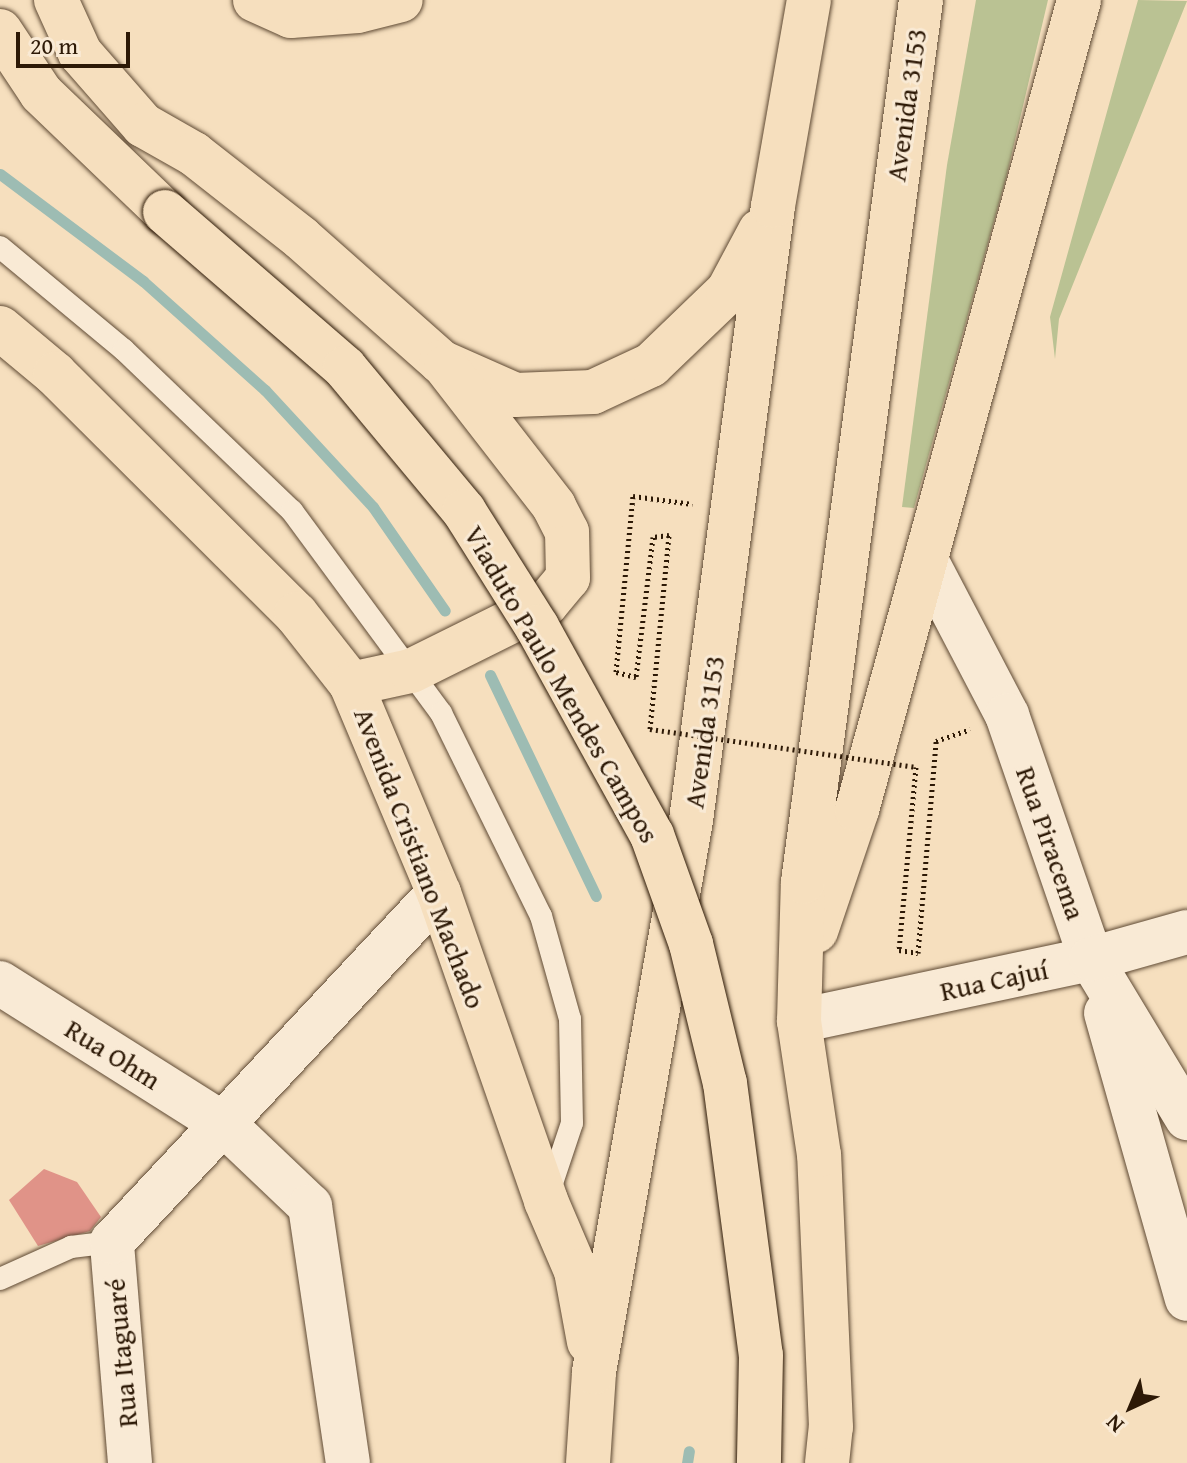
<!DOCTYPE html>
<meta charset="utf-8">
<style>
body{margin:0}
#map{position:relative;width:1187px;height:1463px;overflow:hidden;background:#f6dfbe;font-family:"Gentium Book Plus",serif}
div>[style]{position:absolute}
.green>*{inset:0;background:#bac293}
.stream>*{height:11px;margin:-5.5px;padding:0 5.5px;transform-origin:5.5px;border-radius:5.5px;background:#9dbcb3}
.building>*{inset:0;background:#e09388}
.path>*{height:5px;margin-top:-2.5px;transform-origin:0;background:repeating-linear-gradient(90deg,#2d1906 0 2px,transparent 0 6px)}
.roads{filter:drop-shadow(0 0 2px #5f4a34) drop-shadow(0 0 2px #5f4a34)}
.service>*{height:22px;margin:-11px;padding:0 11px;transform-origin:11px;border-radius:11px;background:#f9ead5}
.minor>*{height:44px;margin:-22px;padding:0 22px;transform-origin:22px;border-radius:22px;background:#f9ead5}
.trunk>*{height:44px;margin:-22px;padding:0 22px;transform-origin:22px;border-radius:22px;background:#f6dfbe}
.path-bridge>*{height:5px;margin-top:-2.5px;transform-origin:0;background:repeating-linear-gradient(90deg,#2d1906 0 2px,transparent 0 6px)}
.bridges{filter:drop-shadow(0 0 2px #2d1906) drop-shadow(0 0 2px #2d1906)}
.trunk-bridge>*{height:44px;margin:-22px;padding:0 22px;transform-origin:22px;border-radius:22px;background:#f6dfbe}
span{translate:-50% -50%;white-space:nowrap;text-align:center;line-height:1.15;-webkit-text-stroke:6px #f9ead5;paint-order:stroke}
.street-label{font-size:28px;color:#2d1906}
.north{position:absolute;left:1091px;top:1367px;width:80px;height:80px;-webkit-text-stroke:6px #f9ead5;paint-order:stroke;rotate:224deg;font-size:22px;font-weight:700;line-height:32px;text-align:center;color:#2d1906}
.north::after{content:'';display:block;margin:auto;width:28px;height:36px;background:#2d1906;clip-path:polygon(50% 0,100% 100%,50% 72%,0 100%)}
.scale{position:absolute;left:16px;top:32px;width:114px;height:36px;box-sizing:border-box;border:4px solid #2d1906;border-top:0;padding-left:10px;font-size:24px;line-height:28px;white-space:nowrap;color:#2d1906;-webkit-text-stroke:6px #f9ead5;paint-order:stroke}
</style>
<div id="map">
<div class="green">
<div style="clip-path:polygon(976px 0,1048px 0,1006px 178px,914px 508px,902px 507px,947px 165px)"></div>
<div style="clip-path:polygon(1138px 0,1187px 1px,1059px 319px,1055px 359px,1050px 317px)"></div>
</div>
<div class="stream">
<div style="left:0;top:174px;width:179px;rotate:36.8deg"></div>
<div style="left:143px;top:281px;width:164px;rotate:41.8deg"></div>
<div style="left:265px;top:390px;width:159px;rotate:47.3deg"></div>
<div style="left:373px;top:507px;width:126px;rotate:55.3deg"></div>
<div style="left:490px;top:675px;width:245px;rotate:64.4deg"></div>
<div style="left:687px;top:1463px;width:12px;rotate:-81deg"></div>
</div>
<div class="building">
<div style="clip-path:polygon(44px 1169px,77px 1182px,101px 1217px,90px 1231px,38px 1246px,9px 1200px)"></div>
</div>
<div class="path">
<div style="left:650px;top:729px;width:195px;rotate:-84.4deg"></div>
<div style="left:669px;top:535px;width:16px;rotate:173deg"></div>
<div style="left:653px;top:537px;width:141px;rotate:96.9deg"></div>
<div style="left:636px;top:677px;width:21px;rotate:-166deg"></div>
<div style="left:616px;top:672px;width:177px;rotate:-84.5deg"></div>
<div style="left:633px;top:496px;width:60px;rotate:7.7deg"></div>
<div style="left:916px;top:767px;width:184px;rotate:95.3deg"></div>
<div style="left:899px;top:950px;width:19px;rotate:9deg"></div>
<div style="left:918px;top:953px;width:213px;rotate:-85.1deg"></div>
<div style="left:936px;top:741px;width:36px;rotate:-19deg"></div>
</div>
<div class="roads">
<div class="service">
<div style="left:0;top:247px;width:161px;rotate:39.7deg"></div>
<div style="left:124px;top:350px;width:233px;rotate:43.8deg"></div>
<div style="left:292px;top:511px;width:251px;rotate:53.6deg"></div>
<div style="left:441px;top:713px;width:226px;rotate:63.8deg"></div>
<div style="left:541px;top:916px;width:107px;rotate:74.3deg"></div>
<div style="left:570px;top:1019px;width:104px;rotate:88.9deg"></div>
<div style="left:572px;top:1123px;width:76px;rotate:108.4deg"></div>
<div style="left:0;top:1279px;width:78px;rotate:-24.3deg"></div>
<div style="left:71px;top:1247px;width:41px;rotate:-7deg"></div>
</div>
<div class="minor">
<div style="left:927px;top:562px;width:173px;rotate:62.4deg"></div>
<div style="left:1007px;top:715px;width:258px;rotate:71deg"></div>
<div style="left:1091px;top:959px;width:186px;rotate:58.9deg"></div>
<div style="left:0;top:983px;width:267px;rotate:32.3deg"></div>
<div style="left:226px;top:1126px;width:116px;rotate:43.6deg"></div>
<div style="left:310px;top:1206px;width:260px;rotate:81.6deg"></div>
<div style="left:1106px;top:1013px;width:297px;rotate:74.2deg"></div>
<div style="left:799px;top:1021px;width:299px;rotate:-12deg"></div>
<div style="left:1091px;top:959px;width:100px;rotate:-15.7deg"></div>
<div style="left:130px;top:1463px;width:222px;rotate:-94.7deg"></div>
<div style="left:112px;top:1242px;width:478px;rotate:-46.9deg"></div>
</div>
<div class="trunk">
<div style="left:56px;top:0;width:58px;rotate:65.6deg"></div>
<div style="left:80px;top:53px;width:96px;rotate:48.8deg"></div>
<div style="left:143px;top:125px;width:59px;rotate:29.6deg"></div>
<div style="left:194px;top:154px;width:136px;rotate:38.1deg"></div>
<div style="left:301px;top:238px;width:187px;rotate:41.5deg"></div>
<div style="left:441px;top:362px;width:81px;rotate:24deg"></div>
<div style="left:515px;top:395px;width:78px;rotate:-2.2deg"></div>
<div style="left:593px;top:392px;width:64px;rotate:-25deg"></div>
<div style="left:651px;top:365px;width:107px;rotate:-43.9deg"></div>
<div style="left:728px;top:291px;width:68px;rotate:-61.9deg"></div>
<div style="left:255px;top:0;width:39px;rotate:24deg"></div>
<div style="left:291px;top:16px;width:67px;rotate:-4.3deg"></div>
<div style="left:358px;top:11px;width:44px;rotate:-14.3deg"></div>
<div style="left:0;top:31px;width:74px;rotate:56.5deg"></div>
<div style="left:41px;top:93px;width:172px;rotate:43.8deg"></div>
<div style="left:0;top:328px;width:72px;rotate:39.9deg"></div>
<div style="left:55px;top:374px;width:340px;rotate:44.9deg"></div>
<div style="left:296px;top:614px;width:89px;rotate:51.8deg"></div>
<div style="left:351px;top:684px;width:227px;rotate:67.2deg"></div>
<div style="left:439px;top:893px;width:326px;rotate:70.8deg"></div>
<div style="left:546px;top:1201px;width:76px;rotate:66.8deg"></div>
<div style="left:576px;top:1271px;width:72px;rotate:79.6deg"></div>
<div style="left:351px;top:684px;width:61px;rotate:-12.2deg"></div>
<div style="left:411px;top:671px;width:151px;rotate:-26.4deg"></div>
<div style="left:546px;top:604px;width:34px;rotate:-50deg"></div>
<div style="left:568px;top:578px;width:46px;rotate:-91.2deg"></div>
<div style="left:567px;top:532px;width:29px;rotate:-117deg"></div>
<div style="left:554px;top:506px;width:176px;rotate:-127.8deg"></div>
<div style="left:816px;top:931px;width:128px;rotate:-71.3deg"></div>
<div style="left:857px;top:810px;width:840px;rotate:-74.67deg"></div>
<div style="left:588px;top:1463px;width:91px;rotate:-86.2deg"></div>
<div style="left:594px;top:1372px;width:560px;rotate:-80.03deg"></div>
<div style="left:691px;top:820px;width:619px;rotate:-82.39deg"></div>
<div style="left:773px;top:206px;width:209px;rotate:-80.1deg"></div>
<div style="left:827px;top:1463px;width:36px;rotate:-84deg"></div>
<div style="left:831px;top:1427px;width:272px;rotate:-92.5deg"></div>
<div style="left:819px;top:1155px;width:135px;rotate:-98.5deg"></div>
<div style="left:799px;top:1021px;width:139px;rotate:-88.4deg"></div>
<div style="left:803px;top:882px;width:890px;rotate:-82.38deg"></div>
</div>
</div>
<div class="path-bridge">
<div style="left:650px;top:729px;width:269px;rotate:8.1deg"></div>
</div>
<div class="bridges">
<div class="trunk-bridge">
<div style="left:165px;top:212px;width:238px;rotate:40.9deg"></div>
<div style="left:345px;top:368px;width:186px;rotate:50.2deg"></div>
<div style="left:464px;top:511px;width:137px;rotate:57.8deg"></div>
<div style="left:537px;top:627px;width:238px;rotate:61.1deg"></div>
<div style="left:652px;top:835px;width:116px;rotate:70.3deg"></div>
<div style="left:691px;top:944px;width:143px;rotate:76.3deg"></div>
<div style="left:725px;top:1083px;width:274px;rotate:82.5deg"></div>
<div style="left:761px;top:1355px;width:108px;rotate:91.1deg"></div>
</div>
</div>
<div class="street-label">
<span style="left:906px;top:105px;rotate:-82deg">Avenida 3153</span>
<span style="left:562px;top:684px;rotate:60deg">Viaduto Paulo Mendes Campos</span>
<span style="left:704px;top:732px;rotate:-82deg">Avenida 3153</span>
<span style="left:1051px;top:843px;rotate:71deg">Rua Piracema</span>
<span style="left:420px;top:858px;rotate:69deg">Avenida Cristiano Machado</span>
<span style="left:994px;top:980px;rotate:-12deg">Rua Cajuí</span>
<span style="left:113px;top:1054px;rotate:32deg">Rua Ohm</span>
<span style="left:121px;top:1353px;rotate:-95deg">Rua Itaguaré</span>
</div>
<div class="north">N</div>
<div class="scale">20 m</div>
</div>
